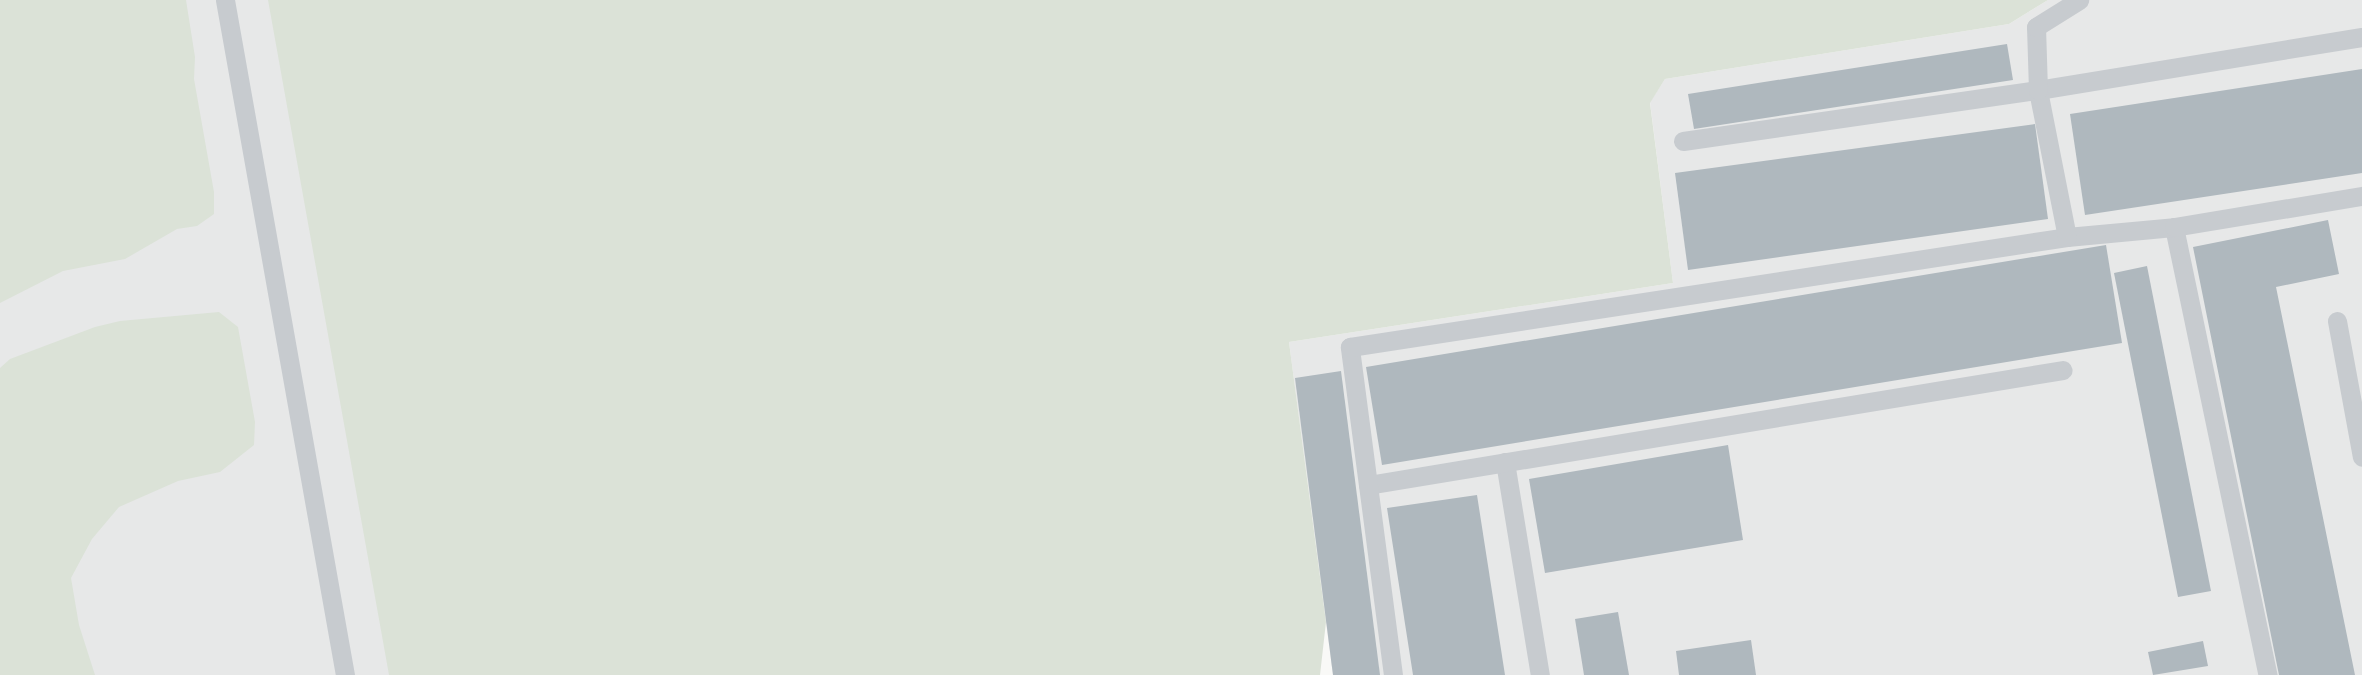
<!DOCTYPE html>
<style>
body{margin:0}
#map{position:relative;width:2362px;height:675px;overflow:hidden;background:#f9f9f7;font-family:Arial,sans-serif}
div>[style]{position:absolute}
.built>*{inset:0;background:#e7e8e8}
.green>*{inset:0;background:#dbe2d7}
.building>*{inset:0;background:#afb8be}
.lane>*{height:19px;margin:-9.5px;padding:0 9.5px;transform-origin:9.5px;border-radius:9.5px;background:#c7cbcf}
span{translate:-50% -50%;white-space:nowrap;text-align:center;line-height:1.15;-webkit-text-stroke:7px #fff;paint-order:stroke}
</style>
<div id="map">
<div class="built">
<div style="clip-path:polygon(0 0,299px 0,392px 675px,0 675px)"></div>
<div style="clip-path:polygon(2048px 0,2362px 0,2362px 675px,1333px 675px,1289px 342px,1673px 283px,1650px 102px,1665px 79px,2009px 24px)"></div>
</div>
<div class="green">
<div style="clip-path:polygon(0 0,186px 0,195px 57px,194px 79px,214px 192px,214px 214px,197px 226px,177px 229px,125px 259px,63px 271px,0 303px)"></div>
<div style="clip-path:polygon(268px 0,2048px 0,2009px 24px,1665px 79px,1650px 103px,1673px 283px,1289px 342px,1326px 622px,1320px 675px,389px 675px)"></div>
<div style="clip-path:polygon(219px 312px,238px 327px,255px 422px,254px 445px,220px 472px,178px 481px,119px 507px,92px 539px,71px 578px,79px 625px,95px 675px,0 675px,0 368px,10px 359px,95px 327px,120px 321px)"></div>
</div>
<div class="building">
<div style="clip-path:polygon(2007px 44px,2013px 80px,1694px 129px,1688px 94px)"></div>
<div style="clip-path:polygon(2362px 69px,2362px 173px,2085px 215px,2070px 114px)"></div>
<div style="clip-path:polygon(2035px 124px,2048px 219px,1688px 270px,1675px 173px)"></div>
<div style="clip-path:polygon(2328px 220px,2339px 274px,2276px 287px,2355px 675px,2279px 675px,2193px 247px)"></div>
<div style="clip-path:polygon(2106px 245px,2122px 343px,1382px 465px,1366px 367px)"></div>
<div style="clip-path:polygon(2147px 266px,2211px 591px,2178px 597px,2114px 273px)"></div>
<div style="clip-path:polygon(1341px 371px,1380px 675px,1333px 675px,1295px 378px)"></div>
<div style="clip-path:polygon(1728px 445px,1743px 540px,1545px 573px,1529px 479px)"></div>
<div style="clip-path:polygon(1477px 495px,1505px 675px,1413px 675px,1387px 508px)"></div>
<div style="clip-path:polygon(1618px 612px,1629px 675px,1584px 675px,1575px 619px)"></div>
<div style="clip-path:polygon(1751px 640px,1756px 675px,1679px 675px,1676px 651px)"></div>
<div style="clip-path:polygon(2203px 641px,2208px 666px,2153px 675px,2148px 652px)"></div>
</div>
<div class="lane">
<div style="left:225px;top:0;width:686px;rotate:79.92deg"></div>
<div style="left:1683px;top:141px;width:359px;rotate:-8.2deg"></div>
<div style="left:2038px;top:90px;width:328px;rotate:-9.3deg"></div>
<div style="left:2174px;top:227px;width:458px;rotate:78.2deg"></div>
<div style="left:2067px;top:237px;width:107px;rotate:-5.3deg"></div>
<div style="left:2174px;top:227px;width:191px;rotate:-9.4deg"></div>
<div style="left:2337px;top:321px;width:138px;rotate:79.6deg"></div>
<div style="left:1505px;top:462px;width:216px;rotate:80.7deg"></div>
<div style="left:1368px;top:485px;width:704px;rotate:-9.4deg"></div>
<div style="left:1393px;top:675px;width:331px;rotate:-97.5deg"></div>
<div style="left:1350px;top:347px;width:725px;rotate:-8.72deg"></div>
<div style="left:2067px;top:237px;width:150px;rotate:-101.2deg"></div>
<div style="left:2038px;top:90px;width:63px;rotate:-91.8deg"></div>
<div style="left:2036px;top:27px;width:51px;rotate:-32.1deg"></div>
</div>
</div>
